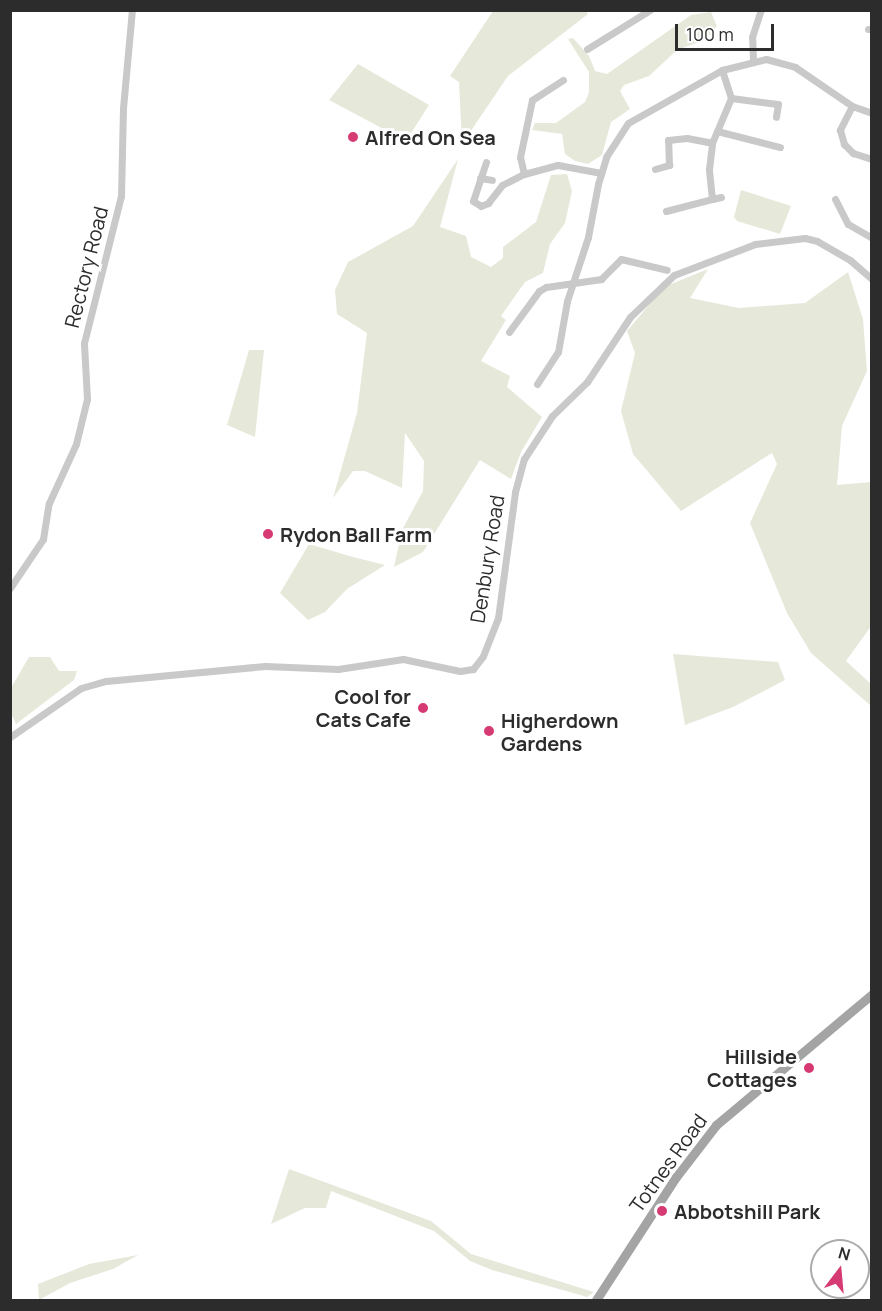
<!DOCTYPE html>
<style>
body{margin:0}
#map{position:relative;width:882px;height:1311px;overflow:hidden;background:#fff;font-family:Manrope,sans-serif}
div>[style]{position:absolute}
.green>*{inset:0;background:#e6e9da}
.minor>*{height:7px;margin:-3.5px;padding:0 3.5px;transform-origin:3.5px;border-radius:3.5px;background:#c9c9c9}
.major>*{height:9px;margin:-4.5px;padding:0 4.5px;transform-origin:4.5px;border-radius:4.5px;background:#a4a4a4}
.dots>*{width:16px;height:16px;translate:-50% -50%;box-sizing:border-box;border:3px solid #fff;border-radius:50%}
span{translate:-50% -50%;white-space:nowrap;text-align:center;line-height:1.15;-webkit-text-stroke:6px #fff;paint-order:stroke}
.poi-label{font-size:20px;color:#2c2c2c;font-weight:700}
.left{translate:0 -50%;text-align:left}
.right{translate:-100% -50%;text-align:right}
.street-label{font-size:20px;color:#2c2c2c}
.frame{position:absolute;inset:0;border:12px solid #2c2c2c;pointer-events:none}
.north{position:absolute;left:810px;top:1239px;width:60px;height:60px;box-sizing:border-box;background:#fff;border:2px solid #ababab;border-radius:50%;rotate:16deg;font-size:16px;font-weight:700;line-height:24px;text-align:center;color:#2c2c2c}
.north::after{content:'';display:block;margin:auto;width:21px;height:27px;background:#d63a73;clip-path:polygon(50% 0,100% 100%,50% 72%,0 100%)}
.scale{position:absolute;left:675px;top:24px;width:99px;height:27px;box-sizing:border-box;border:3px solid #2c2c2c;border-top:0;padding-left:8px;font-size:18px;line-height:21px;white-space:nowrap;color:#2c2c2c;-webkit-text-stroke:4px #fff;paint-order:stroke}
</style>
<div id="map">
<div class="green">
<div style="clip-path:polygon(586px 11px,588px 14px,508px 76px,462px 144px,459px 82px,450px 76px,493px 11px)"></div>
<div style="clip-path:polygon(711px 12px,717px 26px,705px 40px,677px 50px,649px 76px,624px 85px,620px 91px,630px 109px,611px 122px,602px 155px,588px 164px,575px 161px,565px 154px,562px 134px,532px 130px,535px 123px,556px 123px,585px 102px,589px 92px,589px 72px,568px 39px,573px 38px,589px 56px,595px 71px,607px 74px,691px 15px)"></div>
<div style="clip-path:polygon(358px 64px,429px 105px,406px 141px,329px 100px)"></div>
<div style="clip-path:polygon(458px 159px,440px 227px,466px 236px,471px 257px,491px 267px,503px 258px,503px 247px,536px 222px,551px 175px,567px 174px,572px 191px,565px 223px,550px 244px,543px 273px,525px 282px,501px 316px,506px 320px,481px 361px,510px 376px,507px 387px,542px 417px,521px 452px,511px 479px,480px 460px,423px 552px,394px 567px,402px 530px,423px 491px,424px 461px,405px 433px,402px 488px,365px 471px,353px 471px,333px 498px,357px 413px,367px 333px,337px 314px,335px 290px,348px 262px,413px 226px)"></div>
<div style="clip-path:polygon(741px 190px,791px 206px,780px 234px,737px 221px,734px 217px)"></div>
<div style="clip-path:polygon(708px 269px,690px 298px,739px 308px,805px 303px,848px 272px,863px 319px,867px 371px,842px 426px,837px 485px,871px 482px,872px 625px,846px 661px,871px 684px,871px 706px,811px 653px,787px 613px,750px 523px,777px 464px,772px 453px,681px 511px,633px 454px,621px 411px,635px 353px,627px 331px,664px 287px)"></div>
<div style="clip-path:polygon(249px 350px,264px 350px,255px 437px,227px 425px)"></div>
<div style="clip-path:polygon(309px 544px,353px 557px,385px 565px,347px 589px,325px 612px,308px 620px,280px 593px)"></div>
<div style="clip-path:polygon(673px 654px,778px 662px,785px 680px,733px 707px,685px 725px)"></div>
<div style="clip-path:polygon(29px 657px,50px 657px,59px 671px,77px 671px,74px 680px,16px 724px,11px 713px,11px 688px)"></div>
<div style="clip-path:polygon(289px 1169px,431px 1221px,471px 1254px,594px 1292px,587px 1297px,492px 1270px,470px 1261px,434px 1231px,331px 1191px,326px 1208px,305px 1208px,271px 1224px)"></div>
<div style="clip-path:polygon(138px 1255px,113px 1269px,70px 1283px,39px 1300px,38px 1284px,89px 1264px)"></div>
</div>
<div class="minor">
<div style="left:868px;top:29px;width:4px"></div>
<div style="left:587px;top:49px;width:74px;rotate:-31.8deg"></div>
<div style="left:753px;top:61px;width:24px;rotate:-92deg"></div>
<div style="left:752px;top:37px;width:28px;rotate:-72deg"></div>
<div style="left:731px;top:98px;width:47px;rotate:7.3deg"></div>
<div style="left:778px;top:104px;width:13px;rotate:99deg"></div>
<div style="left:852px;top:106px;width:27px;rotate:117deg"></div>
<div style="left:840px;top:130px;width:15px;rotate:74deg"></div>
<div style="left:844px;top:144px;width:13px;rotate:45deg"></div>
<div style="left:853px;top:153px;width:20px;rotate:18deg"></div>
<div style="left:717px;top:131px;width:65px;rotate:14.3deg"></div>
<div style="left:486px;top:162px;width:41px;rotate:108.4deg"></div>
<div style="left:473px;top:201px;width:9px;rotate:32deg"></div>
<div style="left:481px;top:206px;width:8px;rotate:-23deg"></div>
<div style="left:488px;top:203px;width:23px;rotate:-52deg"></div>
<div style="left:502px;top:185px;width:25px;rotate:-27deg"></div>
<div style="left:524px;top:174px;width:35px;rotate:-15deg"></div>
<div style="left:558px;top:165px;width:44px;rotate:10.5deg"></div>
<div style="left:655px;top:169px;width:15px;rotate:-16deg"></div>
<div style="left:669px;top:165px;width:25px;rotate:-92deg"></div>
<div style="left:668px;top:140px;width:19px;rotate:-6deg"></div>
<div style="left:687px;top:138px;width:25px;rotate:11deg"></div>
<div style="left:524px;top:174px;width:17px;rotate:-103deg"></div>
<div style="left:520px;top:157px;width:58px;rotate:-78.1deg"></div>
<div style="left:532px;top:100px;width:37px;rotate:-33deg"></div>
<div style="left:480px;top:178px;width:12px;rotate:9deg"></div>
<div style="left:721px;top:197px;width:9px;rotate:167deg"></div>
<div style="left:712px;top:199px;width:30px;rotate:-96deg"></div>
<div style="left:709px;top:169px;width:26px;rotate:-83deg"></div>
<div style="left:712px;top:143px;width:49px;rotate:-67.1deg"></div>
<div style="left:731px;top:98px;width:29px;rotate:-108deg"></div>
<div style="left:835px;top:199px;width:28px;rotate:63deg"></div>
<div style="left:848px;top:224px;width:28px;rotate:30deg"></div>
<div style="left:666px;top:211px;width:48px;rotate:-14.6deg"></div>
<div style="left:509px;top:332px;width:51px;rotate:-53.8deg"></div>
<div style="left:539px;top:291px;width:8px;rotate:-30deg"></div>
<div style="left:546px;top:287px;width:56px;rotate:-8.3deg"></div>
<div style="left:601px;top:279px;width:28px;rotate:-45deg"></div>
<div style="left:621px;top:259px;width:47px;rotate:13.4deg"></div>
<div style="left:537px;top:384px;width:38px;rotate:-57deg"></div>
<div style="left:558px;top:352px;width:52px;rotate:-80deg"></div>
<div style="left:567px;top:301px;width:67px;rotate:-71.8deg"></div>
<div style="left:588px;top:237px;width:54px;rotate:-79.3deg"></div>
<div style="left:598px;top:184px;width:28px;rotate:-73deg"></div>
<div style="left:606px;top:157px;width:40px;rotate:-57.1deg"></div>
<div style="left:628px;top:123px;width:108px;rotate:-29.4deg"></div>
<div style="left:722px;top:70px;width:45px;rotate:-14deg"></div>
<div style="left:766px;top:59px;width:30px;rotate:15deg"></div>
<div style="left:795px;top:67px;width:69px;rotate:34.4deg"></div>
<div style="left:852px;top:106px;width:21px;rotate:19deg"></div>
<div style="left:10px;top:588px;width:59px;rotate:-56deg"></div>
<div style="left:43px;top:539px;width:36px;rotate:-81deg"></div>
<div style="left:49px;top:503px;width:65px;rotate:-65.4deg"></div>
<div style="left:76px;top:444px;width:46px;rotate:-76.3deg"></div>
<div style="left:87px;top:399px;width:56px;rotate:-93.1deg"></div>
<div style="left:84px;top:343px;width:152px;rotate:-75.9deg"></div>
<div style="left:121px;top:196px;width:88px;rotate:-88.7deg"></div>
<div style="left:123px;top:108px;width:98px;rotate:-84.8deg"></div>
<div style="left:10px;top:737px;width:86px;rotate:-34.6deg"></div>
<div style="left:81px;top:688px;width:26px;rotate:-16deg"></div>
<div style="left:106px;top:681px;width:160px;rotate:-5.4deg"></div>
<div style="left:265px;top:666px;width:73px;rotate:2.4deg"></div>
<div style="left:338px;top:669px;width:66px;rotate:-8.7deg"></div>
<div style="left:403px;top:659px;width:58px;rotate:11.9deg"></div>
<div style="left:460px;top:671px;width:13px;rotate:-9deg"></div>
<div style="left:473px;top:669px;width:16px;rotate:-52deg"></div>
<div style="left:483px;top:656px;width:41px;rotate:-68.5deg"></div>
<div style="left:498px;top:618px;width:127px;rotate:-82.3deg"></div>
<div style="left:515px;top:492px;width:34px;rotate:-75deg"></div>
<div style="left:524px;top:459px;width:51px;rotate:-56.9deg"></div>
<div style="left:552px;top:416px;width:49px;rotate:-44.2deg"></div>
<div style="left:587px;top:382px;width:78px;rotate:-56.5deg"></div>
<div style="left:630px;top:317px;width:61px;rotate:-43.7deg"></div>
<div style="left:674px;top:275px;width:87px;rotate:-20.9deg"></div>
<div style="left:755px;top:244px;width:50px;rotate:-6.8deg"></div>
<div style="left:805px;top:238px;width:12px;rotate:14deg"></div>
<div style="left:817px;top:241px;width:38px;rotate:30deg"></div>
<div style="left:850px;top:260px;width:29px;rotate:41deg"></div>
</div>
<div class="major">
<div style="left:596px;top:1300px;width:147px;rotate:-57deg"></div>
<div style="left:676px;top:1177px;width:66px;rotate:-52.4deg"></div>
<div style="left:716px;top:1125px;width:204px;rotate:-40deg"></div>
</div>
<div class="dots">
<div style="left:353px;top:137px;background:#d63a73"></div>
<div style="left:268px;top:534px;background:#d63a73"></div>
<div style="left:423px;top:708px;background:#d63a73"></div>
<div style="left:489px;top:731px;background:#d63a73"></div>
<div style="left:809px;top:1068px;background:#d63a73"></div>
<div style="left:662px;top:1211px;background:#d63a73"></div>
</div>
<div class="poi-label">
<span class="left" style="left:365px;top:137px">Alfred On Sea</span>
<span class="left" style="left:280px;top:534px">Rydon Ball Farm</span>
<span class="right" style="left:411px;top:708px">Cool for<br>Cats Cafe</span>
<span class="left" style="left:501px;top:732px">Higherdown<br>Gardens</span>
<span class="right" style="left:797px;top:1068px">Hillside<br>Cottages</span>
<span class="left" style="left:674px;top:1211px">Abbotshill Park</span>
</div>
<div class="street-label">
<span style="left:86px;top:267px;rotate:-76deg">Rectory Road</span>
<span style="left:487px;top:559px;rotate:-81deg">Denbury Road</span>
<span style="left:668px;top:1163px;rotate:-54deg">Totnes Road</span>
</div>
<div class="frame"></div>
<div class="north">N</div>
<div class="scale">100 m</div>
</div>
